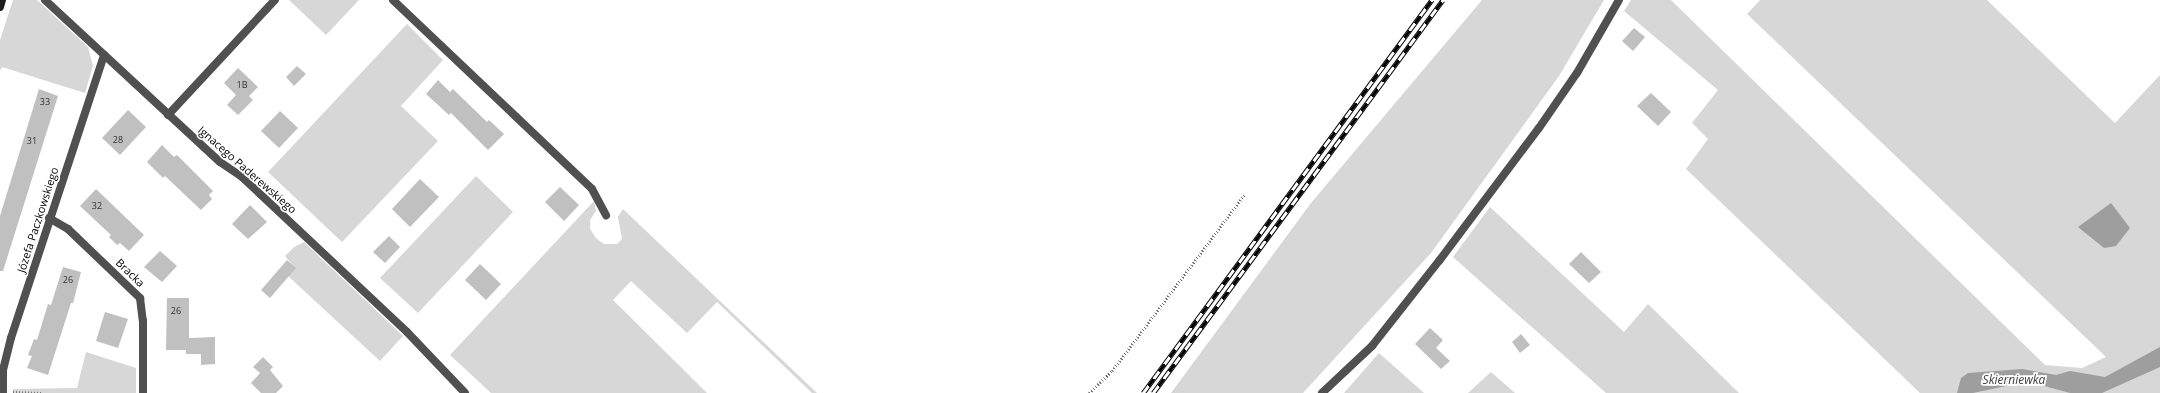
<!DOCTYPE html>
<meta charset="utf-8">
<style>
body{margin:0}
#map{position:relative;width:2160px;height:393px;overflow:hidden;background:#fff;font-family:"Open Sans",sans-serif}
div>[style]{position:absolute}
.green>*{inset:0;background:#d7d7d7}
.water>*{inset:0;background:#9e9e9e}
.building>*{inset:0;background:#c0c0c0}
.path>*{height:2.5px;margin-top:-1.25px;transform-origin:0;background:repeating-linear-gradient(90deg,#727272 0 1px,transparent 0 3px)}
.lane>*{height:8px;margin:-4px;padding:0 4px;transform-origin:4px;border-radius:4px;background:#505050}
.street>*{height:8px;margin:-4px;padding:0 4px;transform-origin:4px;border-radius:4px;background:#505050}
.secondary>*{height:8px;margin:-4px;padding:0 4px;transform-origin:4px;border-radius:4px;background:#1d1d1d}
.rail>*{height:4.5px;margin-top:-2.25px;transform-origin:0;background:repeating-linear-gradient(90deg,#fff 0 9px,#000 0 18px);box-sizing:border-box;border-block:1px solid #000}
span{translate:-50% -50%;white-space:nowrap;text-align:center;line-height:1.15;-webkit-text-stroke:3.5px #fff;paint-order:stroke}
.number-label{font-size:9px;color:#303030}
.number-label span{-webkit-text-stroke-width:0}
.street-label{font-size:11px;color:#000}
.water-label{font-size:12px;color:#3f3f3f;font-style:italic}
</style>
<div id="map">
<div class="green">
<div style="clip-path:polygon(13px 0,37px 0,88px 47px,93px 66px,85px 93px,2px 67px,0 71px,0 40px)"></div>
<div style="clip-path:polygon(289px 0,359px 0,326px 35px)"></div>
<div style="clip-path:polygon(1482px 0,1604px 0,1559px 76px,1431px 253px,1303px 393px,1171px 393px,1311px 203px)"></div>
<div style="clip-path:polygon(1631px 0,1671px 0,2045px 365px,2082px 368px,2106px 357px,1747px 14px,1760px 0,1987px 0,2115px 123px,2160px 75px,2160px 393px,1920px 393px,1686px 169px,1708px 139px,1692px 123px,1718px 90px,1624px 11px)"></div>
<div style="clip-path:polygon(407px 24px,443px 60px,401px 106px,438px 141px,342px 242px,268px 172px)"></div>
<div style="clip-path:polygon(476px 176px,513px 212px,418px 313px,380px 278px)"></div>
<div style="clip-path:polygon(594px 201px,596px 211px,590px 220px,590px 229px,596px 238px,604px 244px,617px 244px,622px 239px,618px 217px,623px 209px,817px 393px,812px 393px,717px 302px,687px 333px,631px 281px,613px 300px,707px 393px,491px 393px,450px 355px)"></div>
<div style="clip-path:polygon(1490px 207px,1624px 332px,1648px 304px,1739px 393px,1606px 393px,1453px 257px)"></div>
<div style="clip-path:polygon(304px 242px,403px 336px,380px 361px,288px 276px,295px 268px,285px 256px,294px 247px)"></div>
<div style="clip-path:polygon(86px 352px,136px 368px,136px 393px,13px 393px,13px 389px,77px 388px)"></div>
<div style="clip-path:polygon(1379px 353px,1424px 393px,1344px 393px)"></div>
<div style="clip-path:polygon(1491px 372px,1515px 393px,1468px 393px)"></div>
</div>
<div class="water">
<div style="clip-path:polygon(2111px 203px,2130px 228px,2116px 246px,2104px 248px,2078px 227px)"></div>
<div style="clip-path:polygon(2160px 347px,2160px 367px,2102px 393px,2070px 393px,2037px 384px,2011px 385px,1973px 393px,1957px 393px,1961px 378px,1968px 373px,2022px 369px,2056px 375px,2070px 371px,2105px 377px)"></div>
</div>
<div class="building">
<div style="clip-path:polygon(1634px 28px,1645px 37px,1633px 51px,1622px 41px)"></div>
<div style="clip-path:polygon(297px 66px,306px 74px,294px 86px,286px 77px)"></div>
<div style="clip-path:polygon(238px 68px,258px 87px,249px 96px,253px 100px,238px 115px,227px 105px,236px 95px,224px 83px)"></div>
<div style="clip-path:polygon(438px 80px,450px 92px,453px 89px,487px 122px,489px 120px,504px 134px,488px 150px,451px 113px,449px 115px,426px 94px)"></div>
<div style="clip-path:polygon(39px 89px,58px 96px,3px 271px,0 271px,0 216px)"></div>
<div style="clip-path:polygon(1651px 93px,1671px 112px,1658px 126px,1637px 106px)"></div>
<div style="clip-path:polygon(128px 110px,146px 127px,120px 155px,102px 138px)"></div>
<div style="clip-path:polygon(280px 111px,298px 128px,279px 148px,261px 131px)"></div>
<div style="clip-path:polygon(162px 145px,174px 157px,177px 155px,213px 191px,209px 195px,212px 199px,201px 210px,165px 176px,163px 178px,147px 162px)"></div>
<div style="clip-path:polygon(420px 179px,439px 197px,410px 227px,392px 209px)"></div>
<div style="clip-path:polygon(560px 187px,579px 205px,564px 221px,545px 202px)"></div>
<div style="clip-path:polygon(96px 189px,144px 235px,129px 251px,120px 243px,117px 245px,109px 237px,111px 235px,80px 206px)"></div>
<div style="clip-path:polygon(250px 205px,267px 222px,248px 239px,232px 224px)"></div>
<div style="clip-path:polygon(389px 236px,400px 247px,385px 263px,373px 252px)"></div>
<div style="clip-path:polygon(160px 251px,177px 266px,162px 282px,144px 267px)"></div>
<div style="clip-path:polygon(1581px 252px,1601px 272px,1589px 283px,1569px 264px)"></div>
<div style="clip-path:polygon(287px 260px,296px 268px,270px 298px,261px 290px)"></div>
<div style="clip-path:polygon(480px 264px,501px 284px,486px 300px,465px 280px)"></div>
<div style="clip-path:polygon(63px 267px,81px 272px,73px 303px,71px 303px,48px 375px,27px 368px,32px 356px,28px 355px,34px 339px,37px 340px,48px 304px,51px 305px)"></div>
<div style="clip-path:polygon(167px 298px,189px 298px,189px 338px,215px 337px,215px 364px,201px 365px,201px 354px,186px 354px,186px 350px,166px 350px)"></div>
<div style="clip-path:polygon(105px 312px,128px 319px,118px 348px,96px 341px)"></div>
<div style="clip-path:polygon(1430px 328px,1443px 340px,1436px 348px,1450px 361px,1441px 369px,1415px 344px)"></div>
<div style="clip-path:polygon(1521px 334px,1530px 345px,1520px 353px,1512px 342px)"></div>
<div style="clip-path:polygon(263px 357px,273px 367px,270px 370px,283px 386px,276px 393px,261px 393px,251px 383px,260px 373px,253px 367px)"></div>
</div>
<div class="path">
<div style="left:13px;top:392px;width:28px;rotate:2deg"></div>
<div style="left:1089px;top:393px;width:32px;rotate:-44deg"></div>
<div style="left:1112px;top:371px;width:220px;rotate:-53.1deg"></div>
</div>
<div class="lane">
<div style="left:393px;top:0;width:274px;rotate:43.5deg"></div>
<div style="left:592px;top:189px;width:30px;rotate:62deg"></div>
<div style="left:168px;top:115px;width:157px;rotate:-47.1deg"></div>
</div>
<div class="street">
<div style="left:45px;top:0;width:238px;rotate:42.8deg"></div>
<div style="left:220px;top:162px;width:25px;rotate:34deg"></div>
<div style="left:241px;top:176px;width:228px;rotate:43.2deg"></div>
<div style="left:407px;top:332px;width:84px;rotate:46.4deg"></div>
<div style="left:49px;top:218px;width:22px;rotate:30deg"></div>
<div style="left:68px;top:229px;width:100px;rotate:43.8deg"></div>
<div style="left:140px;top:298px;width:23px;rotate:83deg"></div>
<div style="left:143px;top:321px;width:72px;rotate:90deg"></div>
<div style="left:3px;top:393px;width:23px;rotate:-90deg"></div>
<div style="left:3px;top:370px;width:33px;rotate:-76deg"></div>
<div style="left:11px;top:338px;width:298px;rotate:-71.8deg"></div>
<div style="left:1322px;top:393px;width:69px;rotate:-43.2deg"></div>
<div style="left:1372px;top:346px;width:108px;rotate:-51.8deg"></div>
<div style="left:1439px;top:261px;width:166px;rotate:-53.1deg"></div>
<div style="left:1539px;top:128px;width:67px;rotate:-55.4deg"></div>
<div style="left:1577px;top:73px;width:84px;rotate:-60.1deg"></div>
</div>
<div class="secondary">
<div style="left:0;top:7px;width:7px;rotate:-74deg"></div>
</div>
<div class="rail">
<div style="left:1143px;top:393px;width:488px;rotate:-53.7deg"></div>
<div style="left:1153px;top:393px;width:488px;rotate:-53.6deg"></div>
</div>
<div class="number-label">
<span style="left:242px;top:85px">1B</span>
<span style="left:45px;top:102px">33</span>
<span style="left:118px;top:140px">28</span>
<span style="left:32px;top:141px">31</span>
<span style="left:97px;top:206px">32</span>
<span style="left:68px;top:280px">26</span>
<span style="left:176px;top:311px">26</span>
</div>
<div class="street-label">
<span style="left:247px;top:170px;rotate:41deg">Ignacego Paderewskiego</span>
<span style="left:38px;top:220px;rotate:-72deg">Józefa Paczkowskiego</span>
<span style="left:130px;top:273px;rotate:44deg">Bracka</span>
</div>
<div class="water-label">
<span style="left:2014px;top:380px">Skierniewka</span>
</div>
</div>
